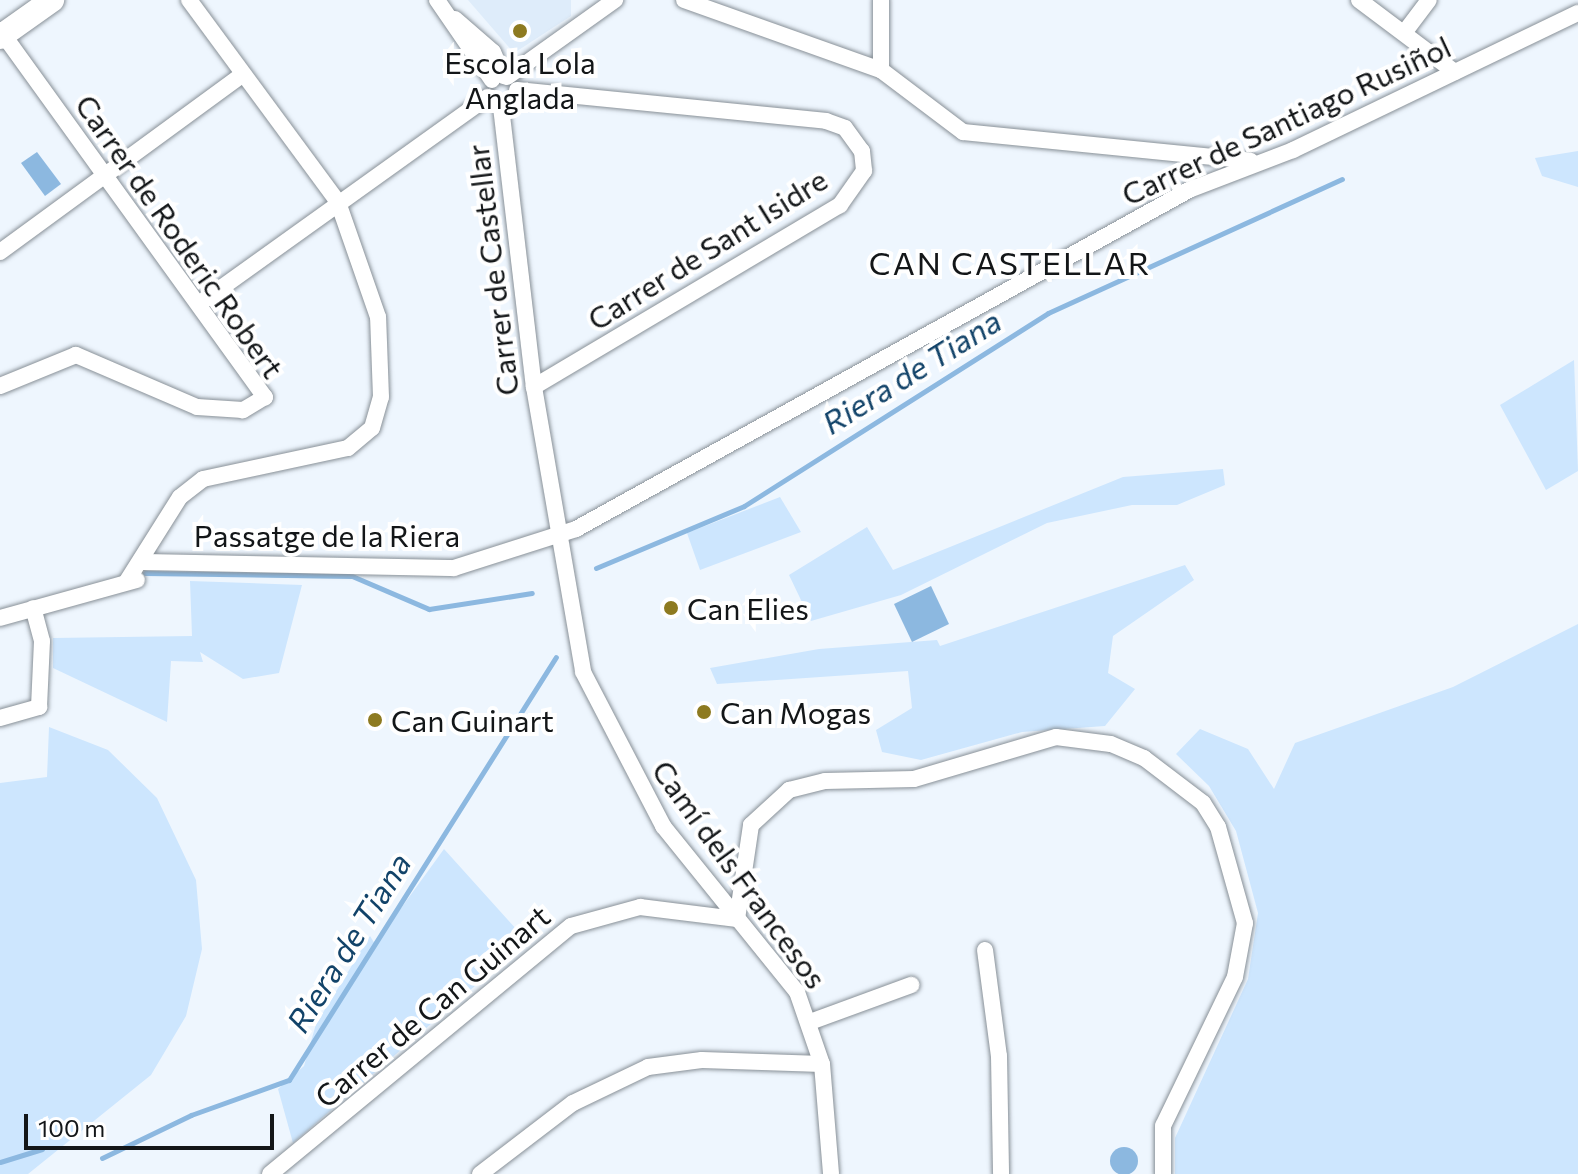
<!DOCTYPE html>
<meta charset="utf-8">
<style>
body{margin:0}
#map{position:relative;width:1578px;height:1174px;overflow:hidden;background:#eef6fe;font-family:Commissioner,sans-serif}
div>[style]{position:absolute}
.built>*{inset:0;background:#deecfa}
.green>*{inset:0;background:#cde6fe}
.water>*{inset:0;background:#8cb8e0}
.round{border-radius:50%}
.stream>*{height:5px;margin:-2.5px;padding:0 2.5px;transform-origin:2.5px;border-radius:2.5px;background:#8cb8e0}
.roads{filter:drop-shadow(0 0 2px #889097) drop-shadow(0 0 2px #889097)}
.street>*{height:16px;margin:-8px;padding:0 8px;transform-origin:8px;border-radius:8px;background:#fff}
.secondary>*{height:24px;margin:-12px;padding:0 12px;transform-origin:12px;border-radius:12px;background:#fff}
.dots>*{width:22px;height:22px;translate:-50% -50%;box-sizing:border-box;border:4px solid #fff;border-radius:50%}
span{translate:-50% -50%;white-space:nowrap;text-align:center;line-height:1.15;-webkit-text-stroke:8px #fff;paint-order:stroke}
.poi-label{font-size:30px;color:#131618}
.left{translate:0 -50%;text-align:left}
.street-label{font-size:30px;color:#131618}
.neighbourhood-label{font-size:32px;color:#131618;letter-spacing:2px}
.water-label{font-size:32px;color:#124369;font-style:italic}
.scale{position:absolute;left:24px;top:1114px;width:250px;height:36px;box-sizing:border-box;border:4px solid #131618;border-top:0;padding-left:10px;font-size:24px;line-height:28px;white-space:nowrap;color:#131618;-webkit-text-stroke:6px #fff;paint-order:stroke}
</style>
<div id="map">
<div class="built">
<div style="clip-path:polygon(468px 0,571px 0,571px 16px,514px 53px)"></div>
</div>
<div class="green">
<div style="clip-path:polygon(1578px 151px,1578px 187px,1542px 176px,1535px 158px)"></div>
<div style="clip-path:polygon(1574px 360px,1578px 471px,1546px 490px,1500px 405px)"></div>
<div style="clip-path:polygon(1223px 469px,1225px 485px,1177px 505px,1132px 505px,1047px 523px,901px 595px,811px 621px,789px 575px,867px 527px,893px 570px,1123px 477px)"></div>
<div style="clip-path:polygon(780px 497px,801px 532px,700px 570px,687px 533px)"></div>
<div style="clip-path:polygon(1185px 565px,1194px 580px,1113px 636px,1108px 673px,1135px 689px,1105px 726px,1022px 732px,921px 760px,882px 752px,876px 730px,912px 708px,908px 671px,717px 684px,710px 668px,819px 649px,937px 640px,940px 646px)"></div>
<div style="clip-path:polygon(190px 581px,302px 585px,279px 673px,243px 679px,200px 652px,203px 662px,171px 661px,167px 722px,53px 668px,53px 638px,192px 636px)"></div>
<div style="clip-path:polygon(1578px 624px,1578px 1174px,1175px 1174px,1175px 1138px,1248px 979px,1258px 913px,1236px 831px,1209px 786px,1176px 754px,1200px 729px,1248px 749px,1274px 789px,1295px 743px,1453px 687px)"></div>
<div style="clip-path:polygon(49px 727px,108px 750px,157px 798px,196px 880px,202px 949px,186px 1016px,151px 1075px,28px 1174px,0 1174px,0 783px,47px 777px)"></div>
<div style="clip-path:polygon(444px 849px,527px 941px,293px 1143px,278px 1089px,304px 1066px,316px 1024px,370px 936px,375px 944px)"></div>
</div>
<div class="water">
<div style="clip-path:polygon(37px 152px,61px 184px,45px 196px,21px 163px)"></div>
<div style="clip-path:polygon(931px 586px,949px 624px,912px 642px,894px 604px)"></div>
<div class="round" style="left:1110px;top:1147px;width:28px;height:28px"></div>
</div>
<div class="stream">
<div style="left:596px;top:568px;width:160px;rotate:-22.7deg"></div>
<div style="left:744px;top:506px;width:360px;rotate:-32.4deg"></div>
<div style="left:1048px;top:313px;width:323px;rotate:-24.5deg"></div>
<div style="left:145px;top:573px;width:207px;rotate:0.8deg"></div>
<div style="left:352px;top:576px;width:84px;rotate:23.2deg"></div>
<div style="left:429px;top:609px;width:104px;rotate:-8.8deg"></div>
<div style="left:102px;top:1158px;width:99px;rotate:-25.8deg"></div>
<div style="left:191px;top:1115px;width:104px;rotate:-19.7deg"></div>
<div style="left:289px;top:1080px;width:500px;rotate:-57.74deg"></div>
<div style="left:0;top:1162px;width:44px;rotate:-17.2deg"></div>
</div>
<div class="roads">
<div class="street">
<div style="left:437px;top:0;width:97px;rotate:55.5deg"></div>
<div style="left:684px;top:0;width:209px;rotate:19.6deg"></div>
<div style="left:881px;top:70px;width:103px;rotate:37.1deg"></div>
<div style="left:963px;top:132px;width:289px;rotate:5.7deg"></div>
<div style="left:881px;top:0;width:70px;rotate:90deg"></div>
<div style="left:1359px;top:0;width:120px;rotate:36.9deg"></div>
<div style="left:455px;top:19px;width:50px;rotate:41deg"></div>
<div style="left:493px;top:52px;width:26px;rotate:67deg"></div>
<div style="left:0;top:30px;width:453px;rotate:54.2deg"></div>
<div style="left:265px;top:397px;width:26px;rotate:149deg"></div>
<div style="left:243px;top:410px;width:46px;rotate:-176.3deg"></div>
<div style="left:197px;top:407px;width:132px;rotate:-156.7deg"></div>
<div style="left:76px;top:355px;width:82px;rotate:157.8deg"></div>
<div style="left:1404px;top:33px;width:41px;rotate:-52.9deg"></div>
<div style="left:507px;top:77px;width:133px;rotate:-35.5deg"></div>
<div style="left:517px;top:90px;width:311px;rotate:5.7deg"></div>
<div style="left:826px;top:121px;width:20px;rotate:20deg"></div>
<div style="left:845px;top:128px;width:29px;rotate:54deg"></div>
<div style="left:862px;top:151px;width:20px;rotate:84deg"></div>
<div style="left:864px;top:171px;width:42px;rotate:125.2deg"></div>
<div style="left:840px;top:205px;width:356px;rotate:149.3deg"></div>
<div style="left:501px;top:107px;width:282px;rotate:83.3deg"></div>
<div style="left:534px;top:387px;width:289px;rotate:80.2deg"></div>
<div style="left:583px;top:672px;width:174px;rotate:62.5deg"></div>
<div style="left:663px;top:826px;width:213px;rotate:51.1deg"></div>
<div style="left:797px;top:992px;width:76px;rotate:70.9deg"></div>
<div style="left:822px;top:1064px;width:110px;rotate:85.3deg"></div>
<div style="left:0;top:252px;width:301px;rotate:-36.2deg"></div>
<div style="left:200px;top:303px;width:354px;rotate:-35.6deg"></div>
<div style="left:140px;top:562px;width:314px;rotate:1.1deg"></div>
<div style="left:454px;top:568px;width:128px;rotate:-17.7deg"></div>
<div style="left:576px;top:529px;width:700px;rotate:-28.94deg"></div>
<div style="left:1189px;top:190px;width:111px;rotate:-21deg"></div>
<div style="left:1293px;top:150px;width:316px;rotate:-25.7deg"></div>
<div style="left:127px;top:581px;width:99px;rotate:-57.8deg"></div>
<div style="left:180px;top:497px;width:29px;rotate:-38deg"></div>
<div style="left:203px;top:479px;width:148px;rotate:-12.1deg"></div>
<div style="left:348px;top:448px;width:31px;rotate:-40deg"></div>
<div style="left:372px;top:428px;width:32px;rotate:-74deg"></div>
<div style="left:381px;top:397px;width:80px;rotate:-92.1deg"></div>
<div style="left:378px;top:317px;width:122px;rotate:-109.2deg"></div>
<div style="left:338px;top:202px;width:251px;rotate:-126.4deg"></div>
<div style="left:0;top:618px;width:142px;rotate:-15.5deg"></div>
<div style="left:0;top:718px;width:41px;rotate:-15.8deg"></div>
<div style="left:39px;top:707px;width:66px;rotate:-87.4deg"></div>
<div style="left:42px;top:641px;width:34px;rotate:-105deg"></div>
<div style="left:737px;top:919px;width:95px;rotate:-81.5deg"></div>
<div style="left:751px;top:825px;width:52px;rotate:-42.6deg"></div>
<div style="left:789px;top:790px;width:37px;rotate:-14deg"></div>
<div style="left:825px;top:781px;width:89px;rotate:-1.3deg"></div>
<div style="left:914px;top:779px;width:148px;rotate:-16.5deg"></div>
<div style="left:1056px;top:737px;width:55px;rotate:7.3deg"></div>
<div style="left:1111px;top:744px;width:36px;rotate:23deg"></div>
<div style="left:1144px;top:758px;width:74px;rotate:37.3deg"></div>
<div style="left:1203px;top:803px;width:28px;rotate:58deg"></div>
<div style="left:1218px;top:827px;width:100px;rotate:74.3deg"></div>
<div style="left:1245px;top:923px;width:55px;rotate:100.5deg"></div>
<div style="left:1235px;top:977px;width:165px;rotate:115.8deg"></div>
<div style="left:1163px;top:1126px;width:48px;rotate:90deg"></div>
<div style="left:985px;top:950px;width:107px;rotate:82.5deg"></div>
<div style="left:999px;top:1056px;width:118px;rotate:89deg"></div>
<div style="left:810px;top:1022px;width:108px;rotate:-20.1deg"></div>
<div style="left:270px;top:1174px;width:390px;rotate:-39.5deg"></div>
<div style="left:571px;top:926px;width:72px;rotate:-15.4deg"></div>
<div style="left:640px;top:907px;width:98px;rotate:7.1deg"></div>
<div style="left:480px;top:1174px;width:117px;rotate:-37.4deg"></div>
<div style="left:573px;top:1103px;width:83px;rotate:-25.6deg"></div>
<div style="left:648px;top:1067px;width:54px;rotate:-7.4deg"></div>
<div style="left:702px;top:1060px;width:120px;rotate:1.9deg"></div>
</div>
<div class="secondary">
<div style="left:0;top:37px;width:64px;rotate:-35.4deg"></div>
</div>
</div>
<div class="dots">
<div style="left:520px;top:31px;background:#8d7a20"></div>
<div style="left:671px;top:608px;background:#8d7a20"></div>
<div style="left:704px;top:712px;background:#8d7a20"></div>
<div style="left:375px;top:720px;background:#8d7a20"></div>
</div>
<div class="poi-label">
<span style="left:520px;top:79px">Escola Lola<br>Anglada</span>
<span class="left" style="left:687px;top:608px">Can Elies</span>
<span class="left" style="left:720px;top:712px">Can Mogas</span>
<span class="left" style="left:391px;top:720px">Can Guinart</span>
</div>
<div class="street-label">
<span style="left:1286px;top:120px;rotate:-25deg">Carrer de Santiago Rusiñol</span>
<span style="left:180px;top:236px;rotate:55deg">Carrer de Roderic Robert</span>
<span style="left:707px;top:249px;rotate:-32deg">Carrer de Sant Isidre</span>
<span style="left:492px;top:270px;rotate:-97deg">Carrer de Castellar</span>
<span style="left:327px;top:535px">Passatge de la Riera</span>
<span style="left:740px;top:874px;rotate:54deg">Camí dels Francesos</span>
<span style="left:432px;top:1006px;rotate:-40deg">Carrer de Can Guinart</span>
</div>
<div class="neighbourhood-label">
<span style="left:1010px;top:262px">CAN CASTELLAR</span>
</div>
<div class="water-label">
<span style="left:911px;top:371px;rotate:-32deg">Riera de Tiana</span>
<span style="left:348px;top:942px;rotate:-58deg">Riera de Tiana</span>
</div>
<div class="scale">100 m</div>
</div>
